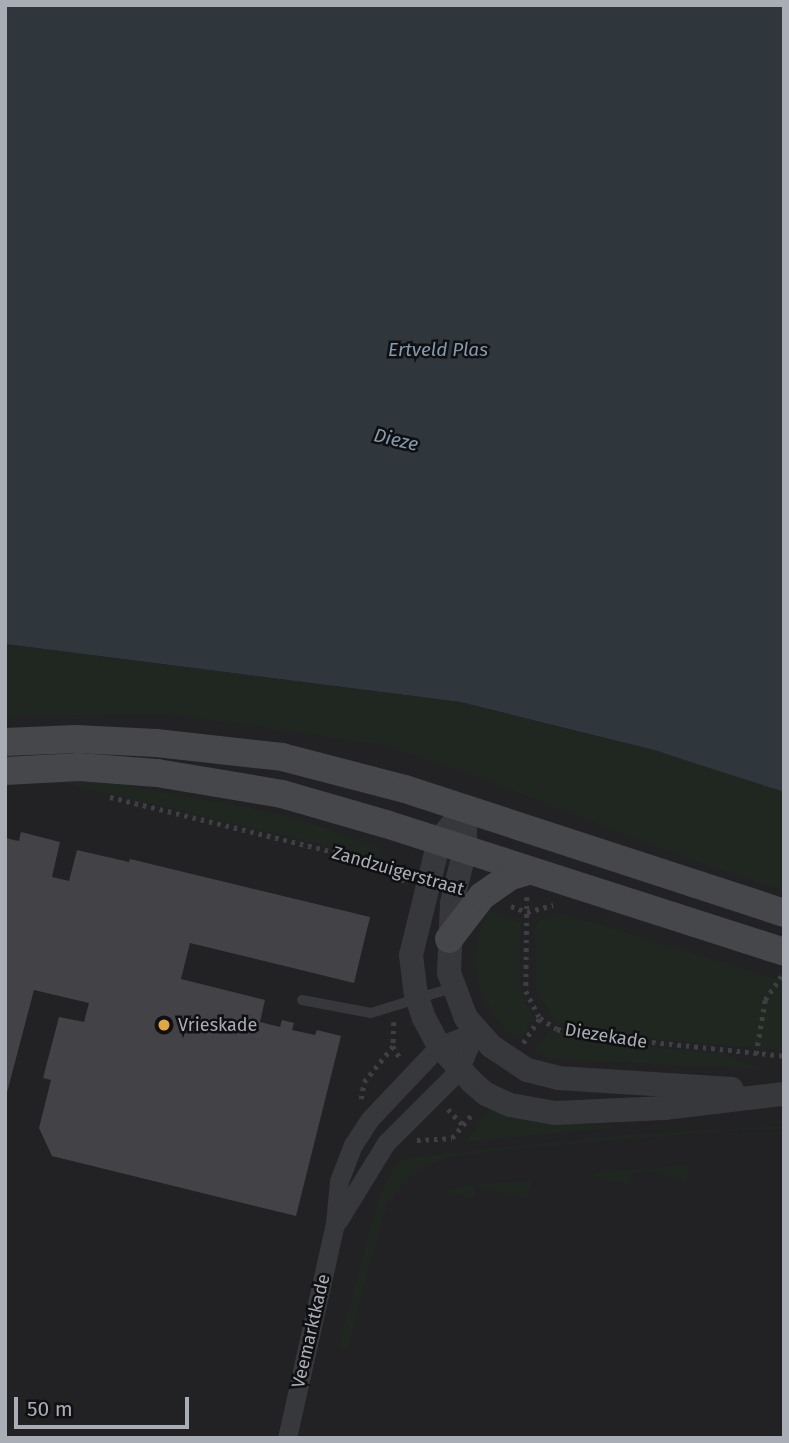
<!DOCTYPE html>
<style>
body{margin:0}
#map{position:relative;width:789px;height:1443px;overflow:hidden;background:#151517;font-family:"Fira Sans",sans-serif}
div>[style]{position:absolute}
.built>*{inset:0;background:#222224}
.green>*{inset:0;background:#202721}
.water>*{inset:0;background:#2f363c}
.building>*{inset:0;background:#434347}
.path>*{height:4.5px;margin-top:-2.25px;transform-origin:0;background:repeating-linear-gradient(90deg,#3d3f43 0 3.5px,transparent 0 8.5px)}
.service>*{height:10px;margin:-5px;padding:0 5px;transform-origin:5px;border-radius:5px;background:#37383c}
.minor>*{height:19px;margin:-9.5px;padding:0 9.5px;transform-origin:9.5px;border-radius:9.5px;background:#37383c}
.tertiary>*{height:24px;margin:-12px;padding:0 12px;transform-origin:12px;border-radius:12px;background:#37383c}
.secondary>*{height:28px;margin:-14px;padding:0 14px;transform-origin:14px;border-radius:14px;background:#45474b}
.dots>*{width:19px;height:19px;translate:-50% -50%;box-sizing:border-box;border:4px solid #101012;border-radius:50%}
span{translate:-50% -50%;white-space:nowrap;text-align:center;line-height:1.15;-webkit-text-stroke:5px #101012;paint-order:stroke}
.street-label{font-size:18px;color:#a9adb6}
.poi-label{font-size:18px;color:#a9adb6}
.left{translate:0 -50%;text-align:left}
.water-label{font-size:19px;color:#839bae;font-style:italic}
.frame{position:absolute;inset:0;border:7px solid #a9adb6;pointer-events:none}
.scale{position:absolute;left:14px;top:1397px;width:175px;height:32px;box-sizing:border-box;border:4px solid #a9adb6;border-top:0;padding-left:9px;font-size:21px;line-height:24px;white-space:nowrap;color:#a9adb6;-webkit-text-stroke:5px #101012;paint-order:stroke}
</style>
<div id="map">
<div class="built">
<div style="clip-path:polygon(5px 680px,397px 745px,784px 844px,784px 1438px,5px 1438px)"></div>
</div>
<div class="green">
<div style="clip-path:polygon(5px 644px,460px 702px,654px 750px,710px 767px,784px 792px,784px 891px,682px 857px,481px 778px,383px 745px,177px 715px,5px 716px)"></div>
<div style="clip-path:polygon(88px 779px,245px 807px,308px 822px,382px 849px,378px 857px,375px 857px,64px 783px,5px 785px,5px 782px)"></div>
<div style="clip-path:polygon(488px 911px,521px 923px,520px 981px,526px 1005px,535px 1019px,519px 1040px,503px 1028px,487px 1005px,478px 981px,476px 956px,480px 931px)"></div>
<div style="clip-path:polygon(555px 915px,567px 915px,784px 981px,784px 1050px,662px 1040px,574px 1027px,555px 1021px,540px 997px,536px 985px,536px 926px,538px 921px)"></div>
<div style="clip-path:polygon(550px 1030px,661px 1048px,725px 1054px,759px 1069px,552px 1059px,534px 1052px)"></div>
<div style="clip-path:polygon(492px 1106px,532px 1119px,617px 1127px,465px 1142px)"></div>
<div style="clip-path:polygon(784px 1126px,784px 1129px,748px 1129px,517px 1149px,455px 1156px,429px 1164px,414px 1174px,386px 1204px,347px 1350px,338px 1348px,379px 1198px,395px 1165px,405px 1158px,636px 1134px)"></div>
<div style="clip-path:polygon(689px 1165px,686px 1182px,650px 1171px,632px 1173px,630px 1185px,594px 1177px,593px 1173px)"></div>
<div style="clip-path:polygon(532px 1181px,527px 1198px,476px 1186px,473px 1198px,445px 1192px,468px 1185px)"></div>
</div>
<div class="water">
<div style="clip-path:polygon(5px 5px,784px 5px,784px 792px,654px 750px,460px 702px,5px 644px)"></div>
</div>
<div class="building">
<div style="clip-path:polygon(21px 832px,60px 842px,52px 877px,69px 881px,77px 850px,129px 862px,130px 859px,370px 917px,354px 983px,190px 943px,181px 979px,265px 1000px,260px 1022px,280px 1027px,282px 1020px,294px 1023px,292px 1030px,315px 1035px,317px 1030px,341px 1036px,296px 1216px,52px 1156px,39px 1128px,51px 1080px,43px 1078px,59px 1017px,84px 1022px,89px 1003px,34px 990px,5px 1100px,5px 838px,19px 841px)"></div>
</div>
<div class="path">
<div style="left:110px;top:797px;width:310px;rotate:13.8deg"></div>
<div style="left:394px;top:866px;width:19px;rotate:55deg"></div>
<div style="left:527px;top:897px;width:94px;rotate:90.6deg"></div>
<div style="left:526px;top:991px;width:30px;rotate:63deg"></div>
<div style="left:540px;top:1018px;width:20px;rotate:33deg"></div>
<div style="left:557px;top:1029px;width:20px;rotate:15deg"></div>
<div style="left:576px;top:1034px;width:209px;rotate:6deg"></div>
<div style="left:511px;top:906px;width:17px;rotate:21deg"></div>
<div style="left:527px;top:912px;width:27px;rotate:-15deg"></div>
<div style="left:394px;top:1022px;width:24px;rotate:92deg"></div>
<div style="left:393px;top:1046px;width:16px;rotate:60deg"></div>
<div style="left:523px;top:1043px;width:30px;rotate:-56deg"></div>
<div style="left:756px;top:1054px;width:55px;rotate:-80.5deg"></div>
<div style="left:765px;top:1000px;width:29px;rotate:-56deg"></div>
<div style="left:361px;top:1099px;width:17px;rotate:-80deg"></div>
<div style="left:364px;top:1082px;width:46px;rotate:-51.1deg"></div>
<div style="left:448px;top:1109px;width:23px;rotate:47deg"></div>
<div style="left:417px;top:1140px;width:35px;rotate:-3deg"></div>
<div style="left:452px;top:1138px;width:33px;rotate:-50deg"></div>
</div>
<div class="service">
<div style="left:302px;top:1000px;width:70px;rotate:10.7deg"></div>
<div style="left:371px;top:1013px;width:85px;rotate:-17.2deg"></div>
</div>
<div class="minor">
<div style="left:338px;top:1221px;width:92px;rotate:-58.4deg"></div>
<div style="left:386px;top:1143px;width:103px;rotate:-45deg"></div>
<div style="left:459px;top:1070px;width:43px;rotate:-66.4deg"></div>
<div style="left:287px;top:1438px;width:219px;rotate:-77.4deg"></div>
<div style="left:335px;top:1224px;width:43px;rotate:-84.7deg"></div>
<div style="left:339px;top:1181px;width:39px;rotate:-69deg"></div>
<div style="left:353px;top:1145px;width:31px;rotate:-57deg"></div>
<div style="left:370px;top:1119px;width:100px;rotate:-46.6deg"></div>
<div style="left:439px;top:1046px;width:40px;rotate:-22deg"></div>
</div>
<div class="tertiary">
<div style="left:465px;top:808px;width:42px;rotate:128.2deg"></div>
<div style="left:439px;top:841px;width:117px;rotate:103.8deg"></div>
<div style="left:411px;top:955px;width:39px;rotate:83deg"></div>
<div style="left:416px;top:994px;width:25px;rotate:72deg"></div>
<div style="left:424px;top:1018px;width:32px;rotate:62deg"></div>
<div style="left:439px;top:1046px;width:49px;rotate:47.5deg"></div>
<div style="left:472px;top:1082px;width:18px;rotate:41deg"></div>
<div style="left:486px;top:1094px;width:26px;rotate:25deg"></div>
<div style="left:510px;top:1105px;width:46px;rotate:10.1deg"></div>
<div style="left:555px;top:1113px;width:109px;rotate:-2.6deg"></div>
<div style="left:664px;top:1108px;width:121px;rotate:-6.7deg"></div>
<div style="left:465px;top:830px;width:19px;rotate:90deg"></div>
<div style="left:465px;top:849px;width:56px;rotate:103.5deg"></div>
<div style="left:452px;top:903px;width:70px;rotate:92.5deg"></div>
<div style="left:449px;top:973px;width:48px;rotate:69.3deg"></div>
<div style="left:466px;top:1018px;width:38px;rotate:48deg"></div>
<div style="left:491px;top:1046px;width:43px;rotate:33.7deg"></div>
<div style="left:527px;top:1070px;width:32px;rotate:14deg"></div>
<div style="left:558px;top:1078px;width:174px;rotate:3.6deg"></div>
</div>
<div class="secondary">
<div style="left:5px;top:742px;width:71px;rotate:-2.4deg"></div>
<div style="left:76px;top:739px;width:80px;rotate:2.9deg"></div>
<div style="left:156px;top:743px;width:127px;rotate:6.3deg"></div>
<div style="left:282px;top:757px;width:127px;rotate:14.6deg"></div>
<div style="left:405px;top:789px;width:399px;rotate:18.1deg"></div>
<div style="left:5px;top:771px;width:74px;rotate:-3.1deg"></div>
<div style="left:79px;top:767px;width:78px;rotate:4.4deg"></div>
<div style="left:157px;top:773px;width:127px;rotate:9.5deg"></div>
<div style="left:282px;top:794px;width:108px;rotate:16.1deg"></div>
<div style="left:386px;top:824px;width:418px;rotate:17.8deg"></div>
<div style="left:449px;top:939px;width:54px;rotate:-52.5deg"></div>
<div style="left:482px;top:896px;width:35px;rotate:-35deg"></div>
<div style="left:511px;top:876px;width:18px;rotate:-16deg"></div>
</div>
<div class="dots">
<div style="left:164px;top:1025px;background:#e0a744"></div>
</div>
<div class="street-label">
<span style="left:398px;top:871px;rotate:16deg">Zandzuigerstraat</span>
<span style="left:606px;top:1036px;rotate:9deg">Diezekade</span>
<span style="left:311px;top:1331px;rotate:-77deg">Veemarktkade</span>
</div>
<div class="poi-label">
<span class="left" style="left:178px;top:1025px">Vrieskade</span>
</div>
<div class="water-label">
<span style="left:438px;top:350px">Ertveld Plas</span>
<span style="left:396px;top:440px;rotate:13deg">Dieze</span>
</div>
<div class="frame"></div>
<div class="scale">50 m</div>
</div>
